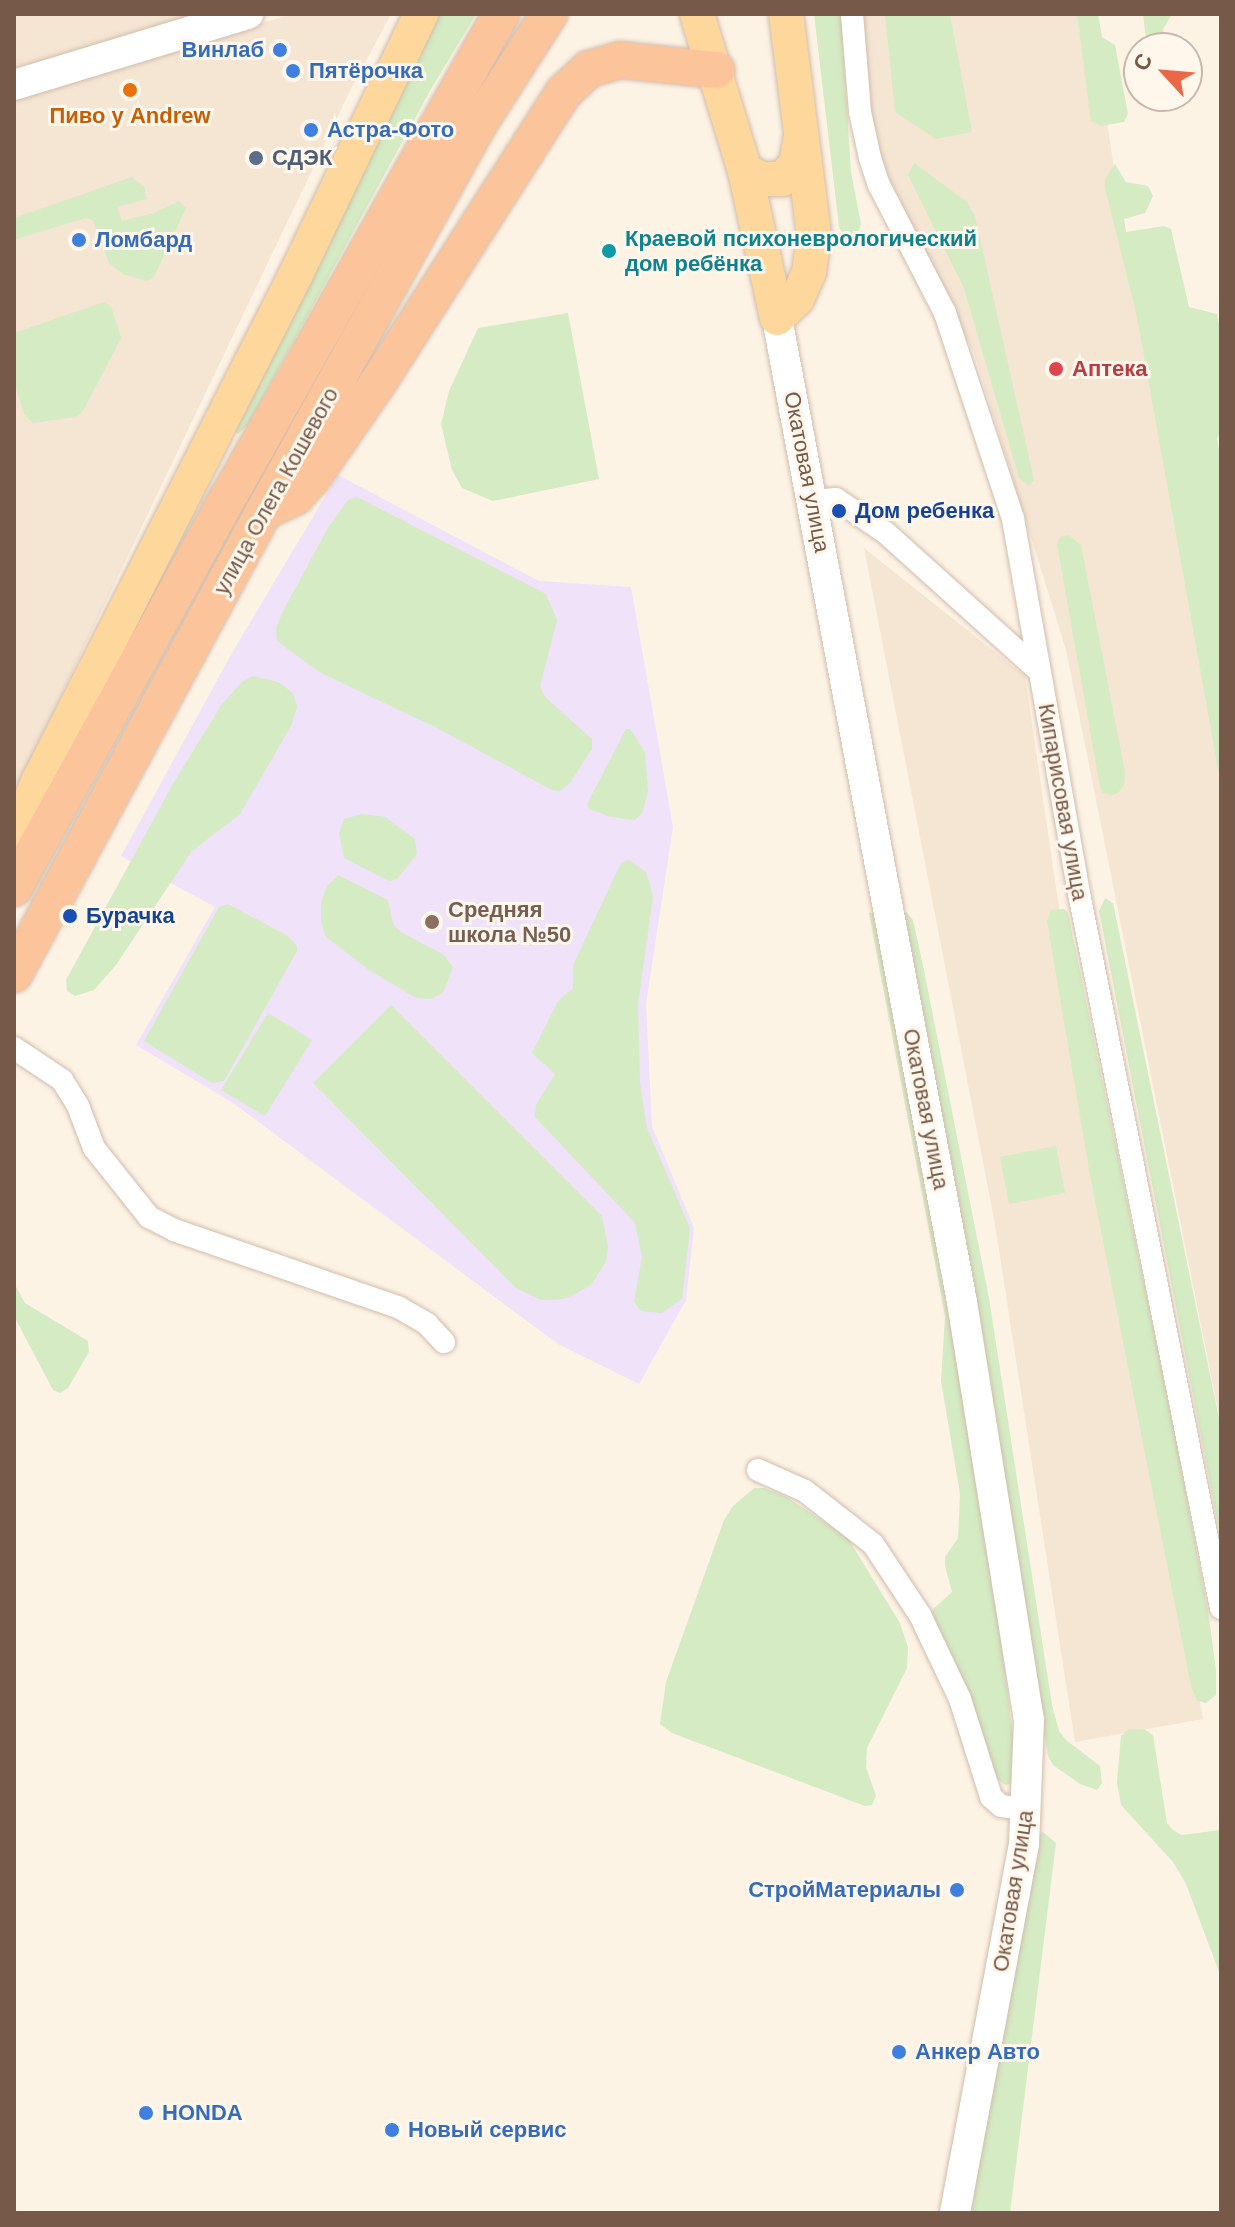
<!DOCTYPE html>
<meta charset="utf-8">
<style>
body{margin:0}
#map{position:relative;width:1235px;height:2227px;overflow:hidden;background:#fdf3e5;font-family:Helvetica,sans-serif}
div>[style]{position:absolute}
.residential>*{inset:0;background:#f5e5d3}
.education>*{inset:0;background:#f0e2f9}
.green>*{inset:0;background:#d4ebc3}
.roads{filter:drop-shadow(0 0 2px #d1bdad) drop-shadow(0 0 2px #d1bdad)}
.minor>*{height:22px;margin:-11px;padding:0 11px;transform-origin:11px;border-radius:11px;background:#fff}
.secondary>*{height:30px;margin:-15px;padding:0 15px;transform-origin:15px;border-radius:15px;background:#fff}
.primary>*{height:34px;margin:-17px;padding:0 17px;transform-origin:17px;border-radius:17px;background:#fdd79b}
.trunk>*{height:36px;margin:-18px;padding:0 18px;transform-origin:18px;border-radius:18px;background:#fbc49a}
.dots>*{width:22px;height:22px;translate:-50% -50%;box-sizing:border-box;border:4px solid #fff7ec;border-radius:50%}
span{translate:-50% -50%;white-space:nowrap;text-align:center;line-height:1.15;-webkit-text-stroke:6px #fff7ec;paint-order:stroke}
.shop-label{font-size:22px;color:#366cbe;font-weight:700}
.right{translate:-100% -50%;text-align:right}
.left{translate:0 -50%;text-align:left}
.food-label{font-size:22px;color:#c56008;font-weight:700}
.service-label{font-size:22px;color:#4e5e75;font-weight:700}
.culture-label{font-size:22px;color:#0d838f;font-weight:700}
.health-label{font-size:22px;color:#be3a42;font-weight:700}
.street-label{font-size:22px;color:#775949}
.transit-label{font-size:22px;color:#164399;font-weight:700}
.education-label{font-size:22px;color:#785e54;font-weight:700}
.frame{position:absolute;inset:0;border:16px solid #775949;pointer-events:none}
.north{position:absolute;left:1123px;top:32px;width:80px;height:80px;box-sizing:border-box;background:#fff7ec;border:2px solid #c9b8ab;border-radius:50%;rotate:296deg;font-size:22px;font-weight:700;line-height:32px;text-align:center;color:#775949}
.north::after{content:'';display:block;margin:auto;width:28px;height:36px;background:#eb6846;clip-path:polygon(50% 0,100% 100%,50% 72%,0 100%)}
</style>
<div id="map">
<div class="residential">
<div style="clip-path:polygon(14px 14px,207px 14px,14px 74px)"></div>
<div style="clip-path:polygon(292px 14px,391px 14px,348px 95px,14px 794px,14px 98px)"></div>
<div style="clip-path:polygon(863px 14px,1091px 14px,1124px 236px,1221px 565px,1221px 1425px,1066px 650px,974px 353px,877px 154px,868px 109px)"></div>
<div style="clip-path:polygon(864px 548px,1025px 676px,1073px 1003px,1203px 1719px,1075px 1742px,995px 1224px)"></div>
</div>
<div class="education">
<div style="clip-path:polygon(338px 475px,539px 581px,631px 587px,673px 827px,646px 1004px,652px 1126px,694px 1228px,686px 1300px,639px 1384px,558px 1344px,233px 1103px,136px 1045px,215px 907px,121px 856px,232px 653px)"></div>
</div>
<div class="green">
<div style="clip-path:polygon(430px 14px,476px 14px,431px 89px,248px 425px,238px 434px,234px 430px)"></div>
<div style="clip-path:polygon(814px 14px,841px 14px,851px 172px,861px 224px,855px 243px,847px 242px,839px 227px)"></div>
<div style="clip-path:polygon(885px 14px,950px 14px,972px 132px,936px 139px,895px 112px)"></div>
<div style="clip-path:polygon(1077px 14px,1098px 14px,1102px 37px,1115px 45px,1128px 114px,1124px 122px,1101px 126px,1091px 121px)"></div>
<div style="clip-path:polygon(1143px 14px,1172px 14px,1163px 29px,1167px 48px,1147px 48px)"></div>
<div style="clip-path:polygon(914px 163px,967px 202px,975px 216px,1034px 480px,1029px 486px,1019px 478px,964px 288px,908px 175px)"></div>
<div style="clip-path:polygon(1115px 164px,1126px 182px,1148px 186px,1153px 196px,1145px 213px,1124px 219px,1126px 232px,1164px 226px,1171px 229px,1189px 307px,1217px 314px,1221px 336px,1221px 431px,1217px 439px,1221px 460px,1221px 785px,1137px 317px,1105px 188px,1105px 179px)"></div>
<div style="clip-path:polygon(132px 177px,144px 187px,147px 199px,117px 207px,122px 221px,154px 213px,179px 201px,186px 208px,154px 277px,147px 281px,123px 274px,109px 263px,93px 220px,85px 218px,14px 240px,14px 218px)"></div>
<div style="clip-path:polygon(104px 302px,111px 306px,121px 338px,83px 411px,76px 417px,33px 423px,24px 414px,14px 382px,14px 333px)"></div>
<div style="clip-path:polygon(568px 313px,599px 479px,493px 501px,462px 488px,452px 470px,441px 424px,449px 391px,478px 328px)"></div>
<div style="clip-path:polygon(357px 497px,546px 594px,557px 620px,540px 686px,545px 697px,592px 739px,592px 749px,570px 783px,560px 791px,552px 790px,437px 728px,319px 672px,277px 641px,276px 628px,283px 611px,329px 526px,348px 500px)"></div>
<div style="clip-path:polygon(1069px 535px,1081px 545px,1125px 772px,1124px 785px,1118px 793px,1111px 795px,1103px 793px,1100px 787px,1057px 544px,1060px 537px)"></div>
<div style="clip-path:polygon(253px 676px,278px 682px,293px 693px,297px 707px,291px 726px,240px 814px,191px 852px,116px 965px,94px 990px,75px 996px,67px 991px,66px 980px,174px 782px,222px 704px,242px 682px)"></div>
<div style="clip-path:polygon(626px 729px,630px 729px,645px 752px,648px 791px,642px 813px,635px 820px,611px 817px,589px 809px,587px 804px)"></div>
<div style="clip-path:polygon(362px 814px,385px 817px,415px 839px,417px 854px,397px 879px,389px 881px,344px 858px,339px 833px,344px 819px)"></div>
<div style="clip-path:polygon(629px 860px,646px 872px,653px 896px,638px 1004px,640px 1083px,647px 1128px,690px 1228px,682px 1299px,662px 1313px,641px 1311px,634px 1302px,642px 1257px,635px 1223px,535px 1117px,536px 1105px,555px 1074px,532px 1053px,558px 1001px,573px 988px,573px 965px,621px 863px)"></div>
<div style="clip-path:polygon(338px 875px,388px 900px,393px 924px,401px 932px,444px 955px,453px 967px,443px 993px,431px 999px,416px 998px,369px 970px,326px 937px,321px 922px,321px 902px,327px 886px)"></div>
<div style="clip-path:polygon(1105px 898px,1113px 903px,1221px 1428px,1221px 1539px,1099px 911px)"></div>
<div style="clip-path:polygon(228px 904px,288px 936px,297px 946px,297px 951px,228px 1074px,224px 1081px,212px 1083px,144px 1041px,219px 907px)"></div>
<div style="clip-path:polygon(1064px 909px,1068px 913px,1179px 1454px,1209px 1618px,1216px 1670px,1216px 1695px,1206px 1703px,1197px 1701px,1191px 1686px,1090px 1175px,1047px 921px,1051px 910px)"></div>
<div style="clip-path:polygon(906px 912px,913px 920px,923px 965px,989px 1298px,1052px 1705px,1059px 1731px,1066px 1740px,1100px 1766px,1102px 1783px,1097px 1790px,1080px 1784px,1053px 1765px,1048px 1756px,902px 914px)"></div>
<div style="clip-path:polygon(869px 913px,875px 913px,909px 1063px,988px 1533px,1014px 1746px,1015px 1775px,1011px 1784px,1005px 1785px,995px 1777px,932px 1615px,933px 1609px,952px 1592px,945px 1566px,945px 1557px,958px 1538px,960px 1494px,941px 1381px,945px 1316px)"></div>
<div style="clip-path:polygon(391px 1005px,602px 1216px,608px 1247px,606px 1262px,591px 1285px,567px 1298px,555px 1300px,541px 1300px,516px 1288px,313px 1083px)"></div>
<div style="clip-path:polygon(268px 1013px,312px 1040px,265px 1116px,221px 1090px)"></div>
<div style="clip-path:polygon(1056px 1146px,1065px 1193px,1009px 1204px,1000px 1157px)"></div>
<div style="clip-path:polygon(14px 1283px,25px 1303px,88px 1341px,89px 1352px,68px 1388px,60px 1393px,53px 1390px,14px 1316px)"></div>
<div style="clip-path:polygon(754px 1488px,764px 1488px,785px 1496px,847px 1537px,900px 1623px,908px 1647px,907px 1668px,867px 1748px,866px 1767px,876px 1796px,872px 1805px,865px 1806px,672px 1733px,660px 1724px,666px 1682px,724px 1520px,733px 1506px)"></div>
<div style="clip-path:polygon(1144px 1729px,1153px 1735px,1167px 1823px,1173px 1830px,1182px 1835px,1221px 1830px,1221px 1977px,1186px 1884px,1173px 1862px,1121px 1805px,1117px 1782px,1121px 1736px,1128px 1730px)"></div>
<div style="clip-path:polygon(1043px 1832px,1056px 1843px,1010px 2213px,972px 2213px,980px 2144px,1036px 1835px)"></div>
</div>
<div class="roads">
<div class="minor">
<div style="left:852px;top:14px;width:98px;rotate:85.3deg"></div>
<div style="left:860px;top:112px;width:47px;rotate:77.7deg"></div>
<div style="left:870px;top:158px;width:28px;rotate:72deg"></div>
<div style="left:879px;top:185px;width:144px;rotate:62.7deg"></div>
<div style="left:945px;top:313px;width:217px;rotate:71.7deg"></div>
<div style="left:1013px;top:519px;width:385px;rotate:80deg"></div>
<div style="left:1080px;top:898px;width:724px;rotate:78.77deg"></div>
<div style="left:813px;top:501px;width:23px;rotate:-5deg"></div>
<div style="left:836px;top:499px;width:60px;rotate:34.2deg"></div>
<div style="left:886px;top:533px;width:206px;rotate:42deg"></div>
<div style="left:14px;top:1048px;width:58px;rotate:33.7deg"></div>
<div style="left:62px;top:1080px;width:31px;rotate:58deg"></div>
<div style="left:78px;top:1106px;width:45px;rotate:69.1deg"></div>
<div style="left:94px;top:1148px;width:88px;rotate:51.4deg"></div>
<div style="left:149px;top:1217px;width:28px;rotate:27deg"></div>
<div style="left:174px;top:1230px;width:237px;rotate:19deg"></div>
<div style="left:398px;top:1307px;width:34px;rotate:30deg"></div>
<div style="left:427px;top:1324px;width:25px;rotate:47deg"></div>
<div style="left:758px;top:1470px;width:51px;rotate:24.1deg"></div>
<div style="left:805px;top:1491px;width:86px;rotate:37.9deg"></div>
<div style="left:873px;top:1544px;width:85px;rotate:56.5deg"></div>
<div style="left:920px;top:1615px;width:93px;rotate:64.5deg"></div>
<div style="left:960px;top:1699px;width:103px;rotate:72.4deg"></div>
<div style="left:991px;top:1797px;width:13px;rotate:42deg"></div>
<div style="left:1001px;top:1806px;width:26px;rotate:7deg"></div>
</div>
<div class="secondary">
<div style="left:14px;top:85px;width:245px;rotate:-16.9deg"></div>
<div style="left:777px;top:318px;width:1001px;rotate:79.35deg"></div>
<div style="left:962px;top:1302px;width:423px;rotate:80.9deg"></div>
<div style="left:1029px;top:1720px;width:124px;rotate:92.3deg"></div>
<div style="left:1024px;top:1844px;width:375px;rotate:100.6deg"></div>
</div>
<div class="primary">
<div style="left:697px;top:14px;width:164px;rotate:73deg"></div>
<div style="left:745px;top:171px;width:150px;rotate:77.7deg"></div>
<div style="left:745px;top:171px;width:19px;rotate:25deg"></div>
<div style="left:762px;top:179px;width:20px"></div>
<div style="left:782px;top:179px;width:21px;rotate:-47deg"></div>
<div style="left:796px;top:164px;width:28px;rotate:-80deg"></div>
<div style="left:777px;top:318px;width:28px;rotate:-44deg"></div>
<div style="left:797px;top:299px;width:30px;rotate:-66deg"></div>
<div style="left:809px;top:272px;width:37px;rotate:-82deg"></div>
<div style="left:814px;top:235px;width:223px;rotate:-97.2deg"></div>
<div style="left:14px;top:838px;width:61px;rotate:-66.8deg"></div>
<div style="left:38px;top:782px;width:568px;rotate:-63.07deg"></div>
<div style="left:295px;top:276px;width:291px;rotate:-64.3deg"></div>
</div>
<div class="trunk">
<div style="left:269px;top:509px;width:29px;rotate:-25deg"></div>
<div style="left:295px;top:497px;width:27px;rotate:-48deg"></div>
<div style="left:313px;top:477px;width:116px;rotate:-55.5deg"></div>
<div style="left:379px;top:381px;width:342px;rotate:-57.4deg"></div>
<div style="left:563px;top:93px;width:35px;rotate:-43deg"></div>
<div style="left:589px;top:69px;width:32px;rotate:-16deg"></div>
<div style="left:620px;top:60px;width:97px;rotate:5.9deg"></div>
<div style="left:14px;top:888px;width:447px;rotate:-61.3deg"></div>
<div style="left:229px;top:496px;width:553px;rotate:-60.56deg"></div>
<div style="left:14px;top:974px;width:526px;rotate:-61.63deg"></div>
<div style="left:264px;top:511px;width:441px;rotate:-61deg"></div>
<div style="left:478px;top:125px;width:132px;rotate:-57.4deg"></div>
</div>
</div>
<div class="dots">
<div style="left:280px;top:50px;background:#3f7fe0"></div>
<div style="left:293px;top:71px;background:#3f7fe0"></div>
<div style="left:130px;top:90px;background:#e8710a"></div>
<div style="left:311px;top:130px;background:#3f7fe0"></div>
<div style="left:256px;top:158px;background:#5c6f8a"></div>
<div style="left:79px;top:240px;background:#3f7fe0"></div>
<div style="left:609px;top:251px;background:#0f9aa8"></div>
<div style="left:1056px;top:369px;background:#e0444e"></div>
<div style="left:839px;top:511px;background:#1a4fb4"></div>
<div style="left:70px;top:916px;background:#1a4fb4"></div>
<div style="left:432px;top:922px;background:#8d6e63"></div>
<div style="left:957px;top:1890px;background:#3f7fe0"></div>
<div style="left:899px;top:2052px;background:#3f7fe0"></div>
<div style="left:146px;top:2113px;background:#3f7fe0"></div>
<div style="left:392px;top:2130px;background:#3f7fe0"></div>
</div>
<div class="shop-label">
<span class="right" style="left:264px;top:50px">Винлаб</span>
<span class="left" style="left:309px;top:71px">Пятёрочка</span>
<span class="left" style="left:327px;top:130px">Астра-Фото</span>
<span class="left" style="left:95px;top:240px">Ломбард</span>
<span class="right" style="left:941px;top:1890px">СтройМатериалы</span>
<span class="left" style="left:915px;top:2052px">Анкер Авто</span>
<span class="left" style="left:162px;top:2113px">HONDA</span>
<span class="left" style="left:408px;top:2130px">Новый сервис</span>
</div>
<div class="food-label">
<span style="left:130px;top:116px">Пиво у Andrew</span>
</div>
<div class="service-label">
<span class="left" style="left:272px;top:158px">СДЭК</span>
</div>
<div class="culture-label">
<span class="left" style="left:625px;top:251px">Краевой психоневрологический<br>дом ребёнка</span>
</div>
<div class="health-label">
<span class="left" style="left:1072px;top:369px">Аптека</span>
</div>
<div class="street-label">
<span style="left:807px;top:472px;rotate:79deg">Окатовая улица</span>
<span style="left:276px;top:491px;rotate:-61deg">улица Олега Кошевого</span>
<span style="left:1063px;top:802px;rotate:80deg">Кипарисовая улица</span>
<span style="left:926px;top:1109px;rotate:79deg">Окатовая улица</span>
<span style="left:1013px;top:1891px;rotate:-81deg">Окатовая улица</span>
</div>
<div class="transit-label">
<span class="left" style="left:855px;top:511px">Дом ребенка</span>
<span class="left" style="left:86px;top:916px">Бурачка</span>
</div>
<div class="education-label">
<span class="left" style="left:448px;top:922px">Средняя<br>школа №50</span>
</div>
<div class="frame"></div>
<div class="north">С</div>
</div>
